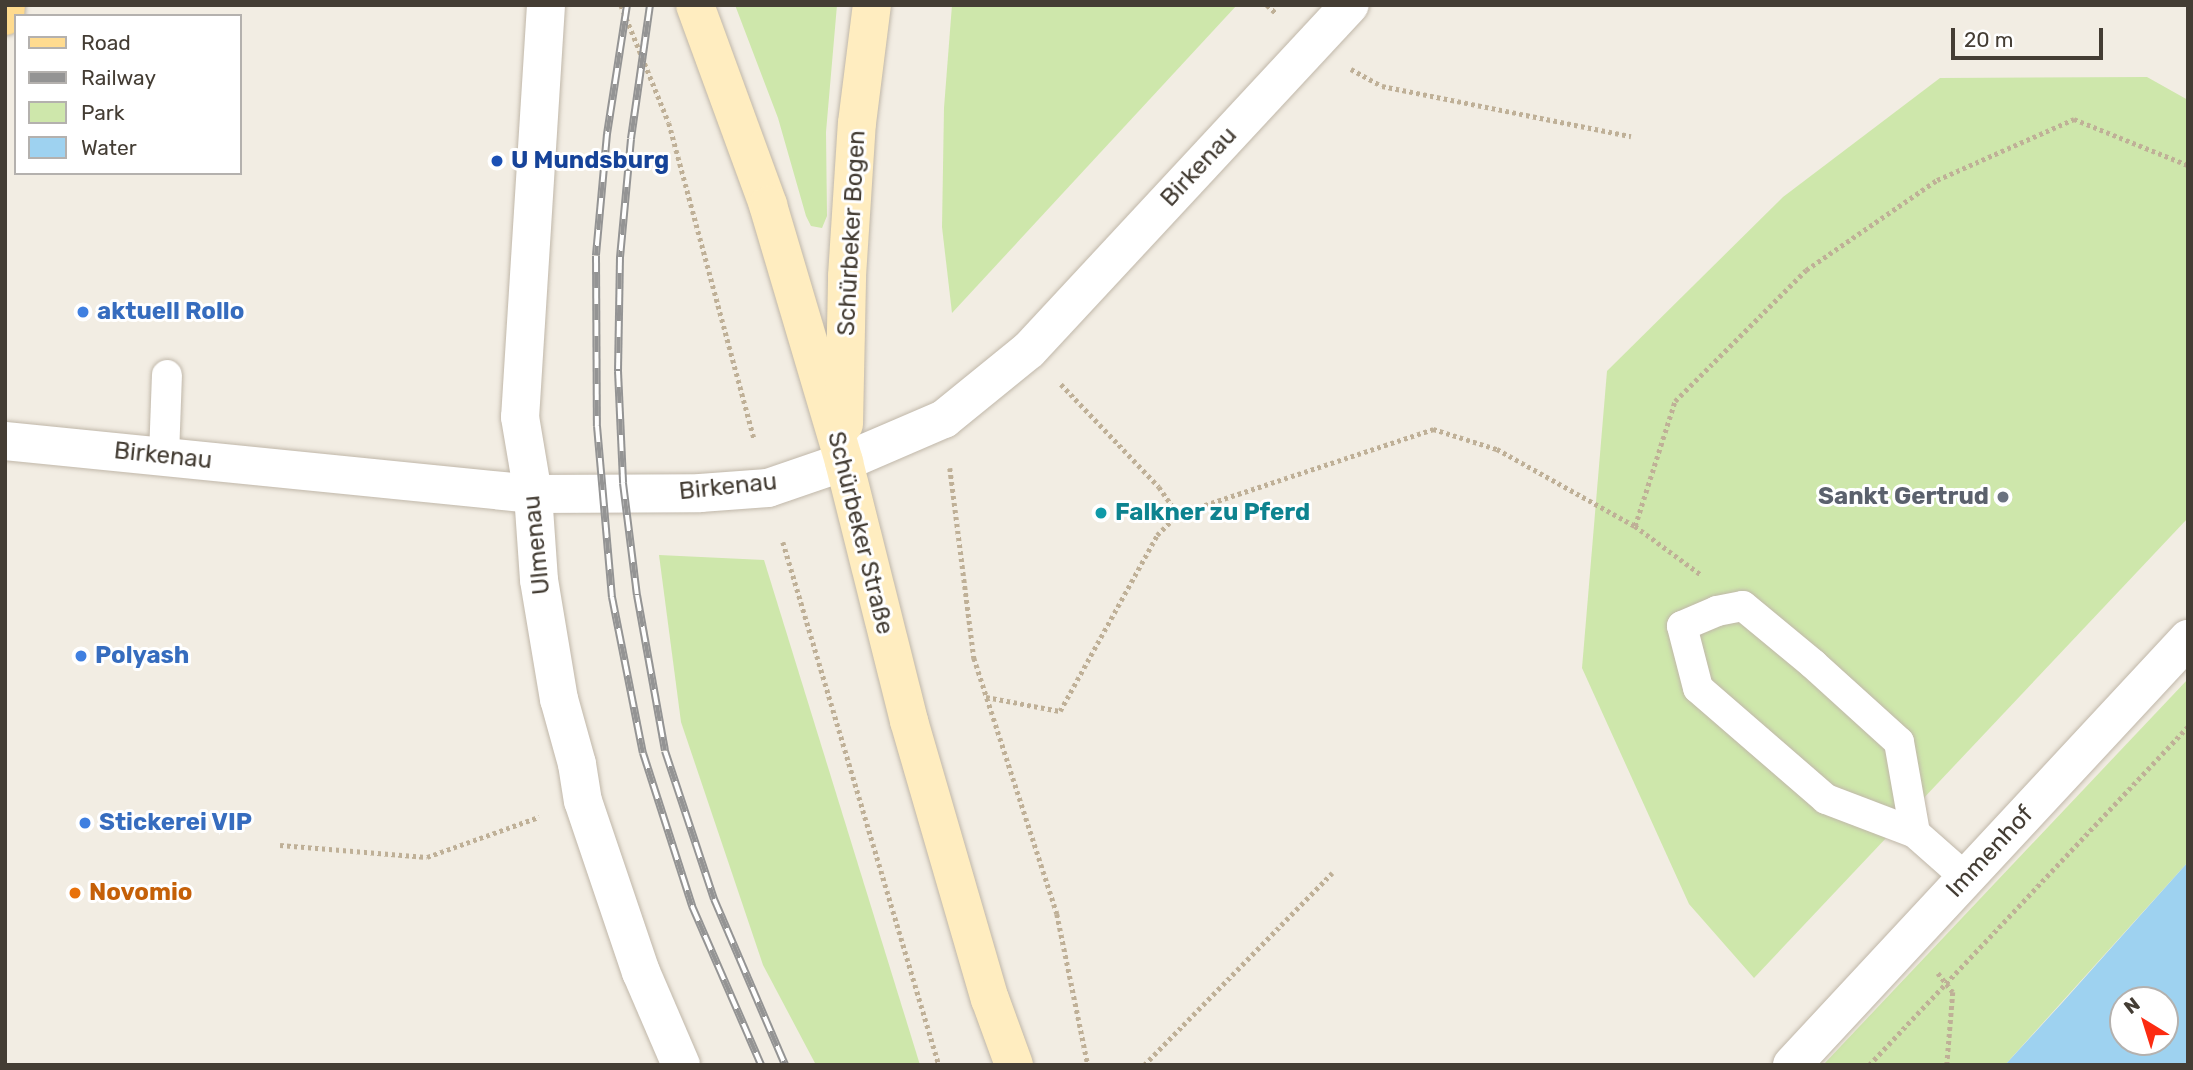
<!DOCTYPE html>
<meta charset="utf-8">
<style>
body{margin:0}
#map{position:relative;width:2193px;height:1070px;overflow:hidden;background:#f2ede3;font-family:Rubik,sans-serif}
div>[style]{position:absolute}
.green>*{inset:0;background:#cee7ab}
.water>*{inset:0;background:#9ed2f0}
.path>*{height:4.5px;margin-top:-2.25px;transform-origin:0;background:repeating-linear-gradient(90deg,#bfb097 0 3.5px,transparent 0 7px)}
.roads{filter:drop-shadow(0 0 2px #c0b7a9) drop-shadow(0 0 2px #c0b7a9)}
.lane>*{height:30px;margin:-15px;padding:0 15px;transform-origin:15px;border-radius:15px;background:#fff}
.street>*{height:38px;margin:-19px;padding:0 19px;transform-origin:19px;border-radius:19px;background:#fff}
.secondary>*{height:38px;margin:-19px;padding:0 19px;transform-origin:19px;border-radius:19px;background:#ffedc0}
.primary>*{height:38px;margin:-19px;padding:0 19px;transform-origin:19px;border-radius:19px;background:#ffdb8f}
.rail>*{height:8px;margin-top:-4px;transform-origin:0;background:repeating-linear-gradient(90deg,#fff 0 16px,#949494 0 32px);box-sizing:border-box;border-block:2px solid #949494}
.dots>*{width:19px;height:19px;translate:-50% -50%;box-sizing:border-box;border:4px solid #fff;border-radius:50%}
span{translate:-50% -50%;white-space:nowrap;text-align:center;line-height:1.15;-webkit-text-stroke:6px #fff;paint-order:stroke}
.transit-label{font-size:24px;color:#164399;font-weight:700}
.left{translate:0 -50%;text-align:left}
.street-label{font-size:24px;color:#443d34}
.shop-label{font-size:24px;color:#366cbe;font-weight:700}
.worship-label{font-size:24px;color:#5b616d;font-weight:700}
.right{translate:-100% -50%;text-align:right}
.culture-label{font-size:24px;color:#0d838f;font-weight:700}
.food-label{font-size:24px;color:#c56008;font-weight:700}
.frame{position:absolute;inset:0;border:7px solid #443d34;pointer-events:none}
.legend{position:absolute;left:14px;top:14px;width:228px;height:161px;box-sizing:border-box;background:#fff;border:2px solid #b4b1ae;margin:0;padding:9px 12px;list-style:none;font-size:21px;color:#443d34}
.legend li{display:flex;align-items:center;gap:14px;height:35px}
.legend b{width:35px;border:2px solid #b4b1ae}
.north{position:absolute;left:2109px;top:986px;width:70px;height:70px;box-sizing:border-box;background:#fff;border:2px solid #b4b1ae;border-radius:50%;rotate:322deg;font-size:19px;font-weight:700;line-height:28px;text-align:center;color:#443d34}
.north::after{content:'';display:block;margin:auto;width:24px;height:32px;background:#fc2b11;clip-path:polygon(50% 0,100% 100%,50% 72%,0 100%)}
.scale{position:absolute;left:1951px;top:28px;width:152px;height:32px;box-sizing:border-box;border:4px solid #443d34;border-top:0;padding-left:9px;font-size:21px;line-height:24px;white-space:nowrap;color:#443d34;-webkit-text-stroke:5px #fff;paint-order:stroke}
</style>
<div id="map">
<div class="green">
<div style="clip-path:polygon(735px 5px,837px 5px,826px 132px,827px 216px,822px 228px,811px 226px,806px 216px,778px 118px)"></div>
<div style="clip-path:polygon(952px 5px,1237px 5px,952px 313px,942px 227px,944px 108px)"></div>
<div style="clip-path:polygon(2147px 77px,2188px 100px,2188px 518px,1754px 978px,1689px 904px,1582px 668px,1607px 371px,1783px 197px,1940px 78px)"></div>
<div style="clip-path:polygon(659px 555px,764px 560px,920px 1065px,816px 1065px,763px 965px,681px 722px)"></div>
<div style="clip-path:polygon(2188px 679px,2188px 862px,2005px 1065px,1823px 1065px)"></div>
</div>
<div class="water">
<div style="clip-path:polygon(evenodd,2188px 862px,2188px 1065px,2005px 1065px,2062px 1003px,2188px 862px,2123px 1000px,2165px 1000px,2165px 1042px,2123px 1042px,2123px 1000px)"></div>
</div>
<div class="path">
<div style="left:621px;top:5px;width:127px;rotate:67.9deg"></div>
<div style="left:669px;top:123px;width:326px;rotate:74.9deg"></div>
<div style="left:1267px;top:5px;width:13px;rotate:42deg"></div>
<div style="left:1351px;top:69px;width:35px;rotate:29deg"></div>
<div style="left:1382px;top:86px;width:254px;rotate:11.4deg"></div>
<div style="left:1061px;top:384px;width:142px;rotate:46.4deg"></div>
<div style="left:1159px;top:487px;width:33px;rotate:55deg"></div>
<div style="left:950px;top:468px;width:192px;rotate:82.8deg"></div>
<div style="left:974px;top:658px;width:269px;rotate:72deg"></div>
<div style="left:1057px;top:914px;width:154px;rotate:78.4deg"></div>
<div style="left:1635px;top:526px;width:131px;rotate:-72.3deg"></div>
<div style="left:1675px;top:401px;width:185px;rotate:-45deg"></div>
<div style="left:1806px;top:270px;width:159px;rotate:-34.5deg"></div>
<div style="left:1937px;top:180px;width:150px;rotate:-24deg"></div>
<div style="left:2074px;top:119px;width:123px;rotate:22deg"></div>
<div style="left:783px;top:542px;width:546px;rotate:73.39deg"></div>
<div style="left:986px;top:697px;width:75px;rotate:10.7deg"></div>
<div style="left:1060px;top:711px;width:201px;rotate:-61.1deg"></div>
<div style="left:1157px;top:535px;width:30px;rotate:-45deg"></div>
<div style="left:1178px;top:514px;width:269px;rotate:-18.4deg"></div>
<div style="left:1433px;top:429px;width:67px;rotate:17.4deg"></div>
<div style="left:1497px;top:449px;width:158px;rotate:29.2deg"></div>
<div style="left:1635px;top:526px;width:81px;rotate:36.4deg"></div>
<div style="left:280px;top:845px;width:147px;rotate:4.7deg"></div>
<div style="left:427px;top:857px;width:119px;rotate:-19.7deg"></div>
<div style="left:1938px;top:973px;width:24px;rotate:52deg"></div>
<div style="left:1953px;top:992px;width:73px;rotate:94.7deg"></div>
<div style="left:1144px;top:1065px;width:269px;rotate:-45.6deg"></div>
<div style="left:1869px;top:1065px;width:465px;rotate:-46.7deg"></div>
</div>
<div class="roads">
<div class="lane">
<div style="left:164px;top:456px;width:81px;rotate:-87.9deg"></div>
<div style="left:1915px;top:833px;width:95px;rotate:-159.1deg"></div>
<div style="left:1826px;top:799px;width:169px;rotate:-139.1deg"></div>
<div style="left:1698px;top:688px;width:64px;rotate:-104.5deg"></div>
<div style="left:1682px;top:626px;width:38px;rotate:-23deg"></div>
<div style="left:1717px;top:611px;width:26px;rotate:-11deg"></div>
<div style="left:1743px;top:606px;width:91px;rotate:39.6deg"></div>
<div style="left:1813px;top:664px;width:116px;rotate:42.2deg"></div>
<div style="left:1899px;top:742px;width:92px;rotate:80deg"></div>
<div style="left:1915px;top:833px;width:68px;rotate:41.4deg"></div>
</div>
<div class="street">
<div style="left:546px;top:5px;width:413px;rotate:93.6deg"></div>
<div style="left:520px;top:417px;width:78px;rotate:80.4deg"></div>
<div style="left:533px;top:494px;width:86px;rotate:86deg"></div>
<div style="left:539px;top:580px;width:121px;rotate:80.5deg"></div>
<div style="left:559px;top:699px;width:67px;rotate:74.5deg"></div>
<div style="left:577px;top:764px;width:37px;rotate:81deg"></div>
<div style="left:583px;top:801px;width:181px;rotate:71.3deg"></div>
<div style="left:641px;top:972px;width:101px;rotate:66.7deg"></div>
<div style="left:5px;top:441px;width:531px;rotate:5.73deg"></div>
<div style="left:533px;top:494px;width:167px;rotate:-0.3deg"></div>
<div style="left:700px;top:493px;width:68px;rotate:-4.2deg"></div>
<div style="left:768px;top:488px;width:80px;rotate:-18.9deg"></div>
<div style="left:844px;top:462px;width:109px;rotate:-23.3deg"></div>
<div style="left:944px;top:419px;width:109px;rotate:-39.1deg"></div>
<div style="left:1029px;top:350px;width:471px;rotate:-47.1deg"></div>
<div style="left:1792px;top:1065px;width:582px;rotate:-47.09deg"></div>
</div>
<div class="secondary">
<div style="left:695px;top:5px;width:213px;rotate:69.9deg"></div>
<div style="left:768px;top:205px;width:268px;rotate:73.5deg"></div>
<div style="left:844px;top:462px;width:267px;rotate:75.9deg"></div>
<div style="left:909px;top:721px;width:290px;rotate:73.8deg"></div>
<div style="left:990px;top:999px;width:70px;rotate:70deg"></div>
<div style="left:844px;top:424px;width:148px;rotate:-88.8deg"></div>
<div style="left:847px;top:276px;width:153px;rotate:-86.3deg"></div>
<div style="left:857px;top:123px;width:119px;rotate:-82.8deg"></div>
</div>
<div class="primary">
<div style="left:5px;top:16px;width:11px;rotate:-85deg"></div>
</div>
</div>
<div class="rail">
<div style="left:627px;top:5px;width:131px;rotate:98.8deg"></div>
<div style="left:607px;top:134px;width:122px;rotate:95.2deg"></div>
<div style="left:596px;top:256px;width:170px;rotate:89.7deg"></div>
<div style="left:597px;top:426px;width:172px;rotate:85deg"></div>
<div style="left:612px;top:597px;width:159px;rotate:78.8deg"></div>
<div style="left:643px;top:753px;width:161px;rotate:72.2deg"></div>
<div style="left:692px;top:906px;width:173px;rotate:66.5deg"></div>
<div style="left:650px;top:5px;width:135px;rotate:98.1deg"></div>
<div style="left:631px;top:139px;width:119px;rotate:95.3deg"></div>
<div style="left:620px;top:257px;width:114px;rotate:91deg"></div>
<div style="left:618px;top:371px;width:112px;rotate:87.4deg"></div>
<div style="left:623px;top:483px;width:113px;rotate:82.9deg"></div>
<div style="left:637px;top:595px;width:158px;rotate:79.8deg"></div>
<div style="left:665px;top:751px;width:156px;rotate:71.7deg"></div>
<div style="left:714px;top:899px;width:181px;rotate:66.8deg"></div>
</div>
<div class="dots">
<div style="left:497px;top:161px;background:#1a4fb4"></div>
<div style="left:83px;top:312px;background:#3f7fe0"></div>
<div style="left:2003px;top:497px;background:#6b7280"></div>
<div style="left:1101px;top:513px;background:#0f9aa8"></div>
<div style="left:81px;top:656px;background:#3f7fe0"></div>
<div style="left:85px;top:823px;background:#3f7fe0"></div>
<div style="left:75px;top:893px;background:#e8710a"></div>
</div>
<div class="transit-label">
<span class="left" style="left:511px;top:161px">U Mundsburg</span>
</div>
<div class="street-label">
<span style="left:1199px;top:167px;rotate:-47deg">Birkenau</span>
<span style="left:852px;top:233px;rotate:-87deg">Schürbeker Bogen</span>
<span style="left:163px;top:456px;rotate:6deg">Birkenau</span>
<span style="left:728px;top:487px;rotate:-6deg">Birkenau</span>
<span style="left:860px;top:533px;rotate:76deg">Schürbeker Straße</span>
<span style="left:537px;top:545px;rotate:-96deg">Ulmenau</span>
<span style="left:1990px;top:852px;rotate:-47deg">Immenhof</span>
</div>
<div class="shop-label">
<span class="left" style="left:97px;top:312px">aktuell Rollo</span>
<span class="left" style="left:95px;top:656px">Polyash</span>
<span class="left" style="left:99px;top:823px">Stickerei VIP</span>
</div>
<div class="worship-label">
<span class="right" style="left:1989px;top:497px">Sankt Gertrud</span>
</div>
<div class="culture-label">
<span class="left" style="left:1115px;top:513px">Falkner zu Pferd</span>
</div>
<div class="food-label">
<span class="left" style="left:89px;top:893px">Novomio</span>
</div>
<div class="frame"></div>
<ul class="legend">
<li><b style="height:9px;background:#ffdb8f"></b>Road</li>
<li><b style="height:9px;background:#949494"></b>Railway</li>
<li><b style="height:19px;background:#cee7ab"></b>Park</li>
<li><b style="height:19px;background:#9ed2f0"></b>Water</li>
</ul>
<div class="north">N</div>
<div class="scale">20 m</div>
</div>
